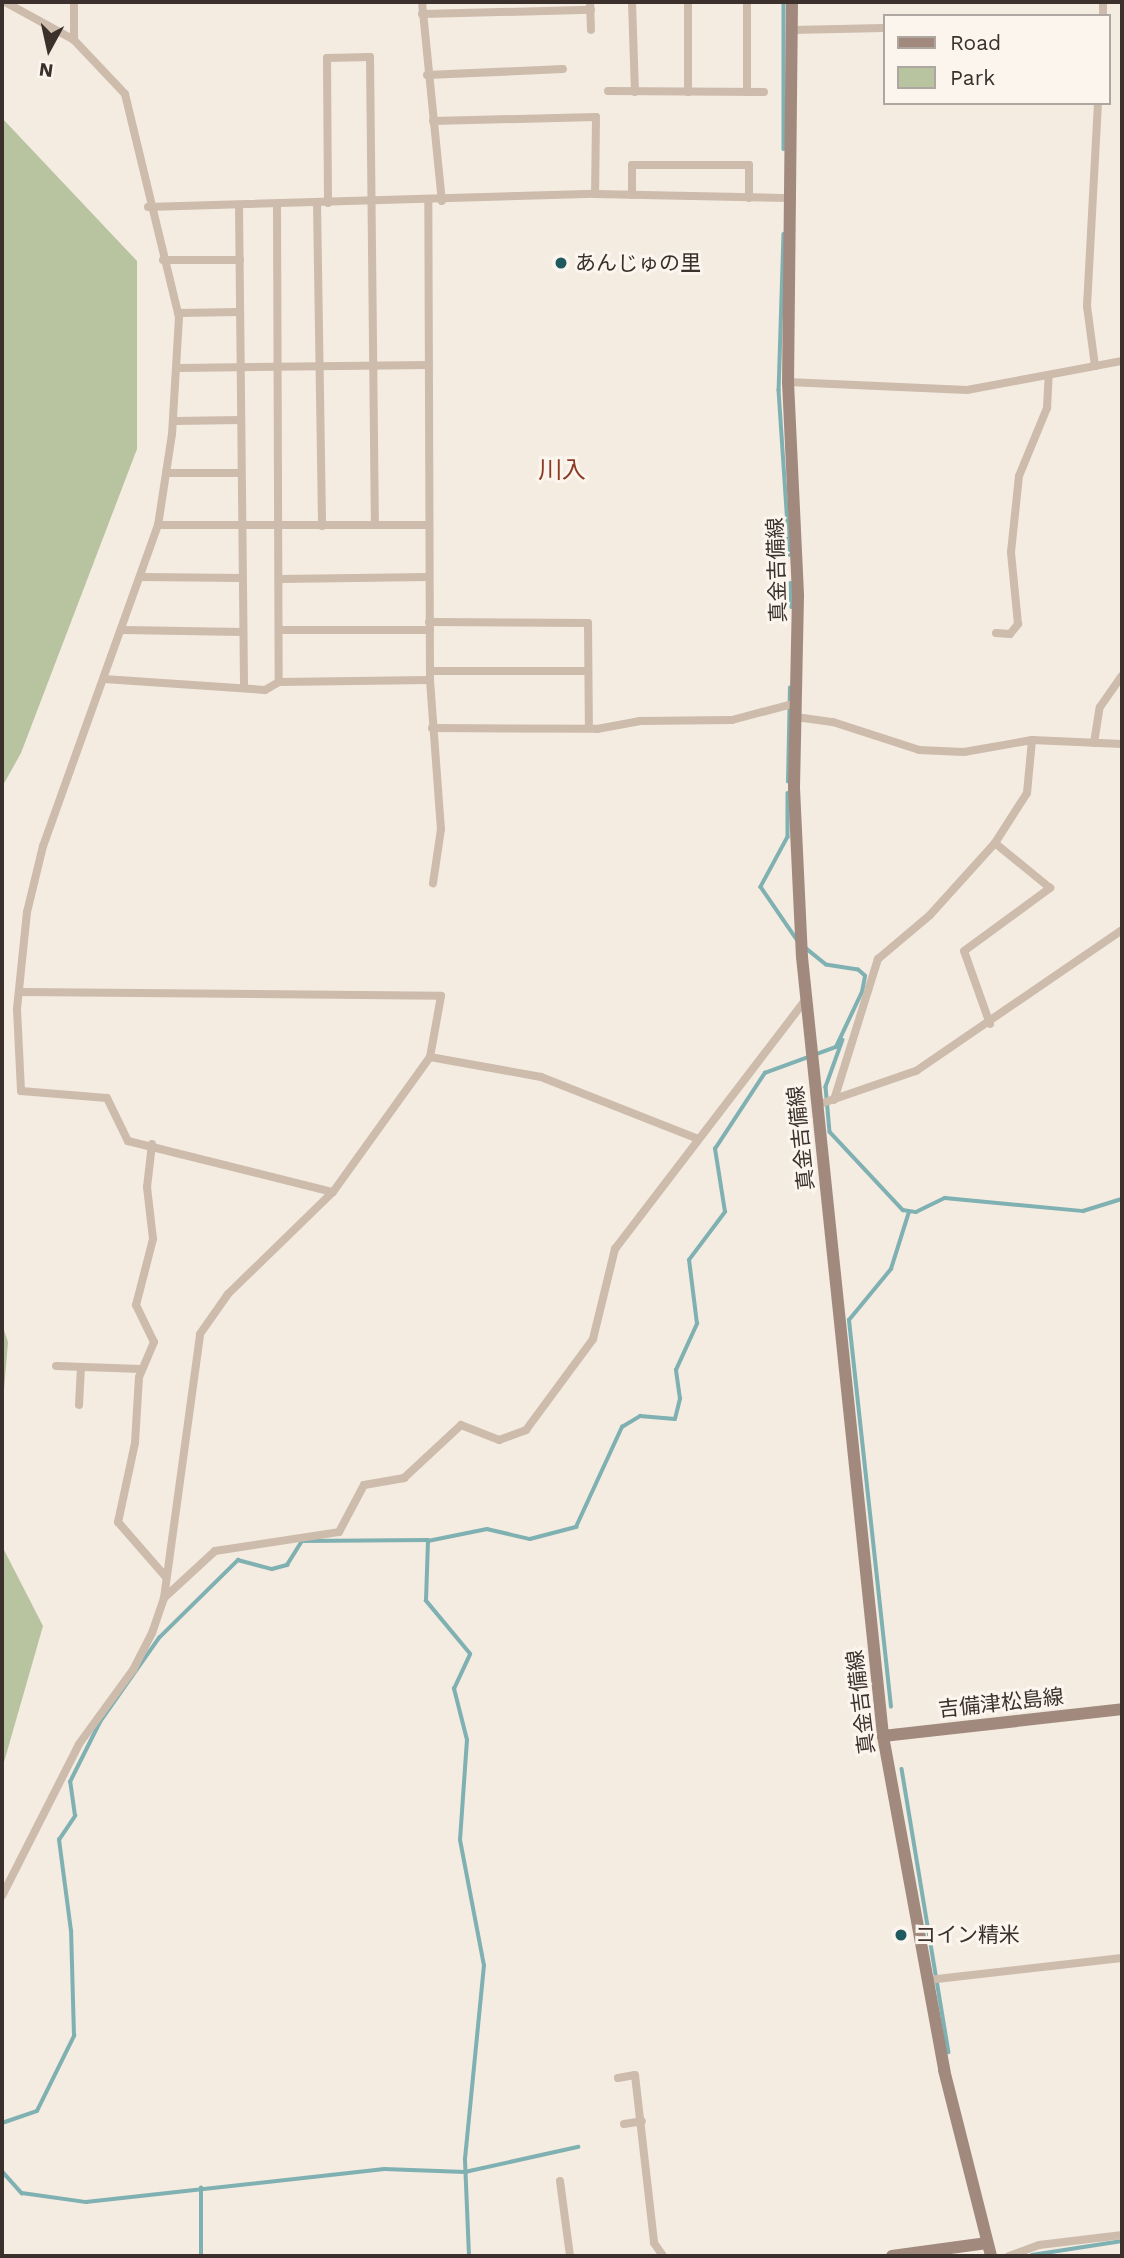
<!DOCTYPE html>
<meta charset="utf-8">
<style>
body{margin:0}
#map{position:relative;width:1124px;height:2258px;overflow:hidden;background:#f4ebe1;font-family:"Work Sans","Noto Sans JP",sans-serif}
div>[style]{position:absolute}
.green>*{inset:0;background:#b8c4a0}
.stream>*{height:3.5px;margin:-1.75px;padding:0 1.75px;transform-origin:1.75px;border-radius:1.75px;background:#7fb0b2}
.street>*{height:8px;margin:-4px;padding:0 4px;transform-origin:4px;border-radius:4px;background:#cdbbac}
.secondary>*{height:12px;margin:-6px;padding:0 6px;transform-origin:6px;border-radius:6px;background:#a18a7d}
.dots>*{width:19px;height:19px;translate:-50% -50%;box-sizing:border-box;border:4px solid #fbf5ee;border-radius:50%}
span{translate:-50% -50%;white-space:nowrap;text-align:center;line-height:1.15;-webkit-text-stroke:6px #fbf5ee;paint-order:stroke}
.poi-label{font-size:21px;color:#3b302b}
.left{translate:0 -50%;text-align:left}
.street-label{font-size:21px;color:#3b302b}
.quarter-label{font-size:24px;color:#8c3b22}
.frame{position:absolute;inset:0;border:4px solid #3b302b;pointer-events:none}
.legend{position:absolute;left:883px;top:14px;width:228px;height:91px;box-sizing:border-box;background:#fbf5ee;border:2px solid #aea6a0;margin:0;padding:9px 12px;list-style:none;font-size:21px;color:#3b302b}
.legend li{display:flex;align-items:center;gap:14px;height:35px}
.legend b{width:35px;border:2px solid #aea6a0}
.north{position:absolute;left:14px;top:14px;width:70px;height:70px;-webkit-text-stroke:5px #fbf5ee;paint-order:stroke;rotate:188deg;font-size:19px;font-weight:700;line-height:28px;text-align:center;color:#3b302b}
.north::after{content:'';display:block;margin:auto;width:24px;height:32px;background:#3b302b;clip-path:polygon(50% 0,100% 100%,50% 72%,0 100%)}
</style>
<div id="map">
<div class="green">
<div style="clip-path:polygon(2px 118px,137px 261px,137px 449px,21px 753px,2px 787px)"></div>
<div style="clip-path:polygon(2px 1324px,8px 1342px,2px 1413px)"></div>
<div style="clip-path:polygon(2px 1546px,43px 1626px,2px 1769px)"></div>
</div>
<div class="stream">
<div style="left:784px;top:2px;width:147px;rotate:90deg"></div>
<div style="left:784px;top:234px;width:156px;rotate:91.8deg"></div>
<div style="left:779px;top:390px;width:165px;rotate:86.2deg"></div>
<div style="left:791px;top:583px;width:24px;rotate:88deg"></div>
<div style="left:788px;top:782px;width:94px;rotate:-88.8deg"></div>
<div style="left:788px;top:793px;width:44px;rotate:90deg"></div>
<div style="left:788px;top:837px;width:57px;rotate:118.4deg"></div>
<div style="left:761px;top:887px;width:65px;rotate:55.6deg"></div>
<div style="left:843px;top:1040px;width:50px;rotate:109.9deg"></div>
<div style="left:826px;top:1087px;width:45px;rotate:84.9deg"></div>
<div style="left:830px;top:1132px;width:107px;rotate:46.9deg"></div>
<div style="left:903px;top:1210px;width:13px;rotate:9deg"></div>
<div style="left:916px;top:1212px;width:32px;rotate:-26deg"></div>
<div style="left:945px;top:1198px;width:139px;rotate:5.4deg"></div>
<div style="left:1083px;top:1211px;width:41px;rotate:-17.1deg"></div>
<div style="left:891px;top:1707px;width:389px;rotate:-96.2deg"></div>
<div style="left:849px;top:1320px;width:66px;rotate:-50.5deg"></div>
<div style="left:891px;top:1269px;width:60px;rotate:-72.5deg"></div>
<div style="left:902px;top:1769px;width:287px;rotate:80.6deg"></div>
<div style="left:2px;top:2123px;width:37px;rotate:-19deg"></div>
<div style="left:37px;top:2111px;width:84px;rotate:-63.7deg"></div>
<div style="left:74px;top:2036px;width:105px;rotate:-91.6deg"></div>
<div style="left:71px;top:1931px;width:92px;rotate:-97.5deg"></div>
<div style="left:59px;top:1840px;width:29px;rotate:-56deg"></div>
<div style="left:75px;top:1816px;width:34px;rotate:-98deg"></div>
<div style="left:70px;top:1782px;width:67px;rotate:-63.4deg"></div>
<div style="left:100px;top:1722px;width:103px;rotate:-54.9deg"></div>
<div style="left:159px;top:1638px;width:111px;rotate:-44.6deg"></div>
<div style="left:238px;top:1560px;width:35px;rotate:15deg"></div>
<div style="left:272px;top:1569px;width:16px;rotate:-15deg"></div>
<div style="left:287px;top:1565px;width:28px;rotate:-58deg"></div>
<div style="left:302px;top:1541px;width:126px;rotate:-0.5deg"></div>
<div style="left:2px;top:2171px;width:30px;rotate:48deg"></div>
<div style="left:22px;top:2193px;width:65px;rotate:8deg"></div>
<div style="left:86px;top:2202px;width:300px;rotate:-6.3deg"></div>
<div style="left:384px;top:2169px;width:81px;rotate:2.1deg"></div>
<div style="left:465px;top:2172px;width:116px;rotate:-12.5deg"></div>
<div style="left:1032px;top:2255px;width:91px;rotate:-8.8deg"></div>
<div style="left:201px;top:2256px;width:68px;rotate:-90deg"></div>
<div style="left:469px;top:2256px;width:97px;rotate:-92.4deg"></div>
<div style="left:465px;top:2159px;width:194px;rotate:-84.4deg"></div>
<div style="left:484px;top:1966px;width:128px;rotate:-100.8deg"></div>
<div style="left:460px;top:1840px;width:100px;rotate:-86deg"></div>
<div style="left:467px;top:1740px;width:53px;rotate:-104.3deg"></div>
<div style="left:454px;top:1689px;width:38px;rotate:-65deg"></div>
<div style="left:470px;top:1654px;width:69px;rotate:-129.7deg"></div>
<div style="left:426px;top:1601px;width:60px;rotate:-88.1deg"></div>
<div style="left:428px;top:1541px;width:60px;rotate:-11.5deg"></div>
<div style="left:487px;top:1529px;width:44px;rotate:13.1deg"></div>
<div style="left:530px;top:1539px;width:48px;rotate:-14.6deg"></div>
<div style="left:576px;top:1527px;width:110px;rotate:-65.3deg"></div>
<div style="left:622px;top:1427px;width:21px;rotate:-31deg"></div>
<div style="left:640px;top:1416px;width:35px;rotate:5deg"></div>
<div style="left:675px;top:1419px;width:21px;rotate:-76deg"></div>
<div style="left:680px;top:1399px;width:29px;rotate:-98deg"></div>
<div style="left:676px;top:1370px;width:51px;rotate:-65.5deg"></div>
<div style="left:697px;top:1324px;width:64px;rotate:-97.1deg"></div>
<div style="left:689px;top:1260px;width:60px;rotate:-53.1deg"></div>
<div style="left:725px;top:1212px;width:64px;rotate:-99deg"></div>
<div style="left:715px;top:1149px;width:91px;rotate:-56.7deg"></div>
<div style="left:765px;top:1073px;width:76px;rotate:-20.1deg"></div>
<div style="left:836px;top:1047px;width:61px;rotate:-64.7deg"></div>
<div style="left:862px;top:992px;width:16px;rotate:-79deg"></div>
<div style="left:865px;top:976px;width:9px;rotate:-139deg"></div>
<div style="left:858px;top:970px;width:32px;rotate:-171deg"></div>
<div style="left:826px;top:965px;width:26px;rotate:-141deg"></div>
</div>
<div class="street">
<div style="left:5px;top:2px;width:79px;rotate:28.8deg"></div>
<div style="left:74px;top:40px;width:74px;rotate:46.6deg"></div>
<div style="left:125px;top:94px;width:229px;rotate:76.4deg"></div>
<div style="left:179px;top:317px;width:117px;rotate:93.4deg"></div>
<div style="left:172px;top:434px;width:92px;rotate:98.7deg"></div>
<div style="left:158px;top:525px;width:341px;rotate:109.7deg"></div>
<div style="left:43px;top:846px;width:68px;rotate:103.6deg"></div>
<div style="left:27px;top:912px;width:98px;rotate:95.9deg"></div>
<div style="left:17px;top:1009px;width:82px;rotate:87.2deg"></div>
<div style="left:21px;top:1091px;width:86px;rotate:4.7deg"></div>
<div style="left:107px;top:1098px;width:48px;rotate:64deg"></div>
<div style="left:128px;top:1141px;width:211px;rotate:14deg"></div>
<div style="left:422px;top:2px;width:200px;rotate:84.3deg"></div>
<div style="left:590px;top:2px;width:28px;rotate:88deg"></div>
<div style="left:632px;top:2px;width:90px;rotate:88.1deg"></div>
<div style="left:747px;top:2px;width:90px;rotate:90deg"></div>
<div style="left:422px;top:14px;width:169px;rotate:-1.4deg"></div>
<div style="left:1103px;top:16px;width:14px;rotate:-90deg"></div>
<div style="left:792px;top:30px;width:92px;rotate:-1.2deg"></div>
<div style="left:74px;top:40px;width:38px;rotate:-90deg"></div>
<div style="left:427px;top:75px;width:136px;rotate:-2.5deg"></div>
<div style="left:608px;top:91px;width:156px;rotate:0.4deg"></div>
<div style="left:688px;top:92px;width:90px;rotate:-90deg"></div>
<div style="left:433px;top:121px;width:163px;rotate:-1.4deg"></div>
<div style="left:596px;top:117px;width:77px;rotate:90.7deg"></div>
<div style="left:632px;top:195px;width:30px;rotate:-90deg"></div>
<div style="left:632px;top:165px;width:117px"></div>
<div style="left:749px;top:165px;width:33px;rotate:90deg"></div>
<div style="left:317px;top:203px;width:323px;rotate:89.1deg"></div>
<div style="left:328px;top:203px;width:145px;rotate:-90.4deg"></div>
<div style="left:327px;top:58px;width:43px;rotate:-1.3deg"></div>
<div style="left:370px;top:57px;width:468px;rotate:89.4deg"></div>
<div style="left:277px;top:204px;width:478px;rotate:89.8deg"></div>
<div style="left:239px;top:205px;width:483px;rotate:89.4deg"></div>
<div style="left:148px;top:207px;width:447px;rotate:-1.7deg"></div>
<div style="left:595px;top:194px;width:197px;rotate:1.2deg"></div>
<div style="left:163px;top:260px;width:77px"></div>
<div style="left:178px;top:313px;width:62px;rotate:-0.9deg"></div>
<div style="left:1095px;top:366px;width:61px;rotate:-97.6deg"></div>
<div style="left:1087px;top:306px;width:203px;rotate:-86.9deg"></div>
<div style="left:178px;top:368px;width:250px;rotate:-0.7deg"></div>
<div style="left:788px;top:382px;width:179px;rotate:2.6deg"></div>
<div style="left:967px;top:390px;width:158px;rotate:-10.6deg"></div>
<div style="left:174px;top:421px;width:67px;rotate:-0.9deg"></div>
<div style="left:166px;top:473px;width:75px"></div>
<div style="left:158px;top:525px;width:271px"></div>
<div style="left:141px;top:577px;width:101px;rotate:0.6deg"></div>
<div style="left:279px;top:579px;width:150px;rotate:-0.8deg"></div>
<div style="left:429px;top:622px;width:159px;rotate:0.4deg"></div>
<div style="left:588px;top:623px;width:105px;rotate:89.5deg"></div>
<div style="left:123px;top:630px;width:120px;rotate:1deg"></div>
<div style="left:279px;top:630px;width:151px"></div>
<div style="left:996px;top:633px;width:14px;rotate:4deg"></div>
<div style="left:1010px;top:634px;width:13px;rotate:-51deg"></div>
<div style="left:1018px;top:624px;width:72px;rotate:-95.6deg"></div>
<div style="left:1011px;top:552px;width:76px;rotate:-84deg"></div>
<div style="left:1019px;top:476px;width:74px;rotate:-67.6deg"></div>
<div style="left:1047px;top:408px;width:33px;rotate:-87deg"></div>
<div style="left:430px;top:671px;width:158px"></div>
<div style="left:104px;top:679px;width:161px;rotate:3.9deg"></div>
<div style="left:265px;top:690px;width:16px;rotate:-30deg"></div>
<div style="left:279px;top:682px;width:151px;rotate:-0.8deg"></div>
<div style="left:430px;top:680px;width:479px;rotate:-90.2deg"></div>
<div style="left:430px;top:680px;width:149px;rotate:85.8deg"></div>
<div style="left:441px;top:829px;width:55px;rotate:98.4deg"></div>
<div style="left:796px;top:717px;width:37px;rotate:8deg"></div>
<div style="left:833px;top:722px;width:90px;rotate:18deg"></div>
<div style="left:919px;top:750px;width:45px;rotate:2.5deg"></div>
<div style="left:964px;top:752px;width:69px;rotate:-10deg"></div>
<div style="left:1032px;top:740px;width:90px;rotate:2.5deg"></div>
<div style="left:432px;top:728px;width:165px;rotate:0.3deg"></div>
<div style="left:597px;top:729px;width:44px;rotate:-10.5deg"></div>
<div style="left:640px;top:721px;width:92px;rotate:-0.6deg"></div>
<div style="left:732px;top:720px;width:66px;rotate:-14.9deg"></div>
<div style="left:1094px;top:743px;width:36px;rotate:-81deg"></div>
<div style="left:1100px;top:707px;width:38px;rotate:-55deg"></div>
<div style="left:20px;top:992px;width:421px;rotate:0.5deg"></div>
<div style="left:441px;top:996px;width:62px;rotate:100.2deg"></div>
<div style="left:990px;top:1024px;width:77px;rotate:-109.6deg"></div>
<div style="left:964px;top:951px;width:107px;rotate:-36.2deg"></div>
<div style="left:1050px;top:888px;width:71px;rotate:-140.7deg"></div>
<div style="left:430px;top:1057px;width:113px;rotate:10.2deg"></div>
<div style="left:541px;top:1077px;width:167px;rotate:21.5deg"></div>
<div style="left:834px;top:1100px;width:148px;rotate:-72.7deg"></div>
<div style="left:878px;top:959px;width:68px;rotate:-40.2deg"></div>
<div style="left:930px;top:915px;width:97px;rotate:-47.9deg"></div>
<div style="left:995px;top:843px;width:59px;rotate:-57.4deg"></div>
<div style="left:1027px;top:793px;width:53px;rotate:-84.6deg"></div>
<div style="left:817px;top:1105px;width:105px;rotate:-19deg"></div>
<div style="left:916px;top:1071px;width:250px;rotate:-34.4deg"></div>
<div style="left:152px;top:1144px;width:43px;rotate:96.6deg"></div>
<div style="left:147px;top:1187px;width:52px;rotate:83.4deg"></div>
<div style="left:153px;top:1239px;width:68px;rotate:104.4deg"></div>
<div style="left:136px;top:1305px;width:41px;rotate:64.1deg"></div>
<div style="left:154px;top:1342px;width:38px;rotate:113deg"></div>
<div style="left:139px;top:1377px;width:66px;rotate:93.5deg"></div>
<div style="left:135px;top:1443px;width:81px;rotate:102.1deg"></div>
<div style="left:118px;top:1522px;width:73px;rotate:48.9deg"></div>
<div style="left:56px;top:1366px;width:85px;rotate:2deg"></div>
<div style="left:79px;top:1405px;width:38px;rotate:-87deg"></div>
<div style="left:164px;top:1598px;width:69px;rotate:-42.7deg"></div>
<div style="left:215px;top:1551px;width:125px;rotate:-8.7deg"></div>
<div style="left:339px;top:1532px;width:53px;rotate:-62deg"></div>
<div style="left:364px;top:1485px;width:41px;rotate:-9.9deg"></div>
<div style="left:404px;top:1478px;width:78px;rotate:-42.9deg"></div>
<div style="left:461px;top:1425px;width:41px;rotate:21.5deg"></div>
<div style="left:499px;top:1440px;width:29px;rotate:-20deg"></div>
<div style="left:526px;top:1430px;width:113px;rotate:-53.6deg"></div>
<div style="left:593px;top:1339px;width:93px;rotate:-76.3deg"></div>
<div style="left:615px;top:1249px;width:315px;rotate:-52.6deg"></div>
<div style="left:2px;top:1896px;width:170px;rotate:-63.1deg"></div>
<div style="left:79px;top:1744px;width:92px;rotate:-53.9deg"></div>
<div style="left:133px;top:1670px;width:42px;rotate:-62.8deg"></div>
<div style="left:152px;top:1633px;width:37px;rotate:-71deg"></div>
<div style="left:164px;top:1598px;width:266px;rotate:-82.2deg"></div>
<div style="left:200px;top:1334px;width:49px;rotate:-55deg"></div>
<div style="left:228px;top:1294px;width:146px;rotate:-44.2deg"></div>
<div style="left:333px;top:1192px;width:166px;rotate:-54.3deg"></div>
<div style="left:928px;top:1980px;width:195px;rotate:-6.5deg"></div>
<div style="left:618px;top:2078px;width:17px;rotate:-10deg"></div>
<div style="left:635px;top:2075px;width:169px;rotate:83.5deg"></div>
<div style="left:654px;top:2243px;width:16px;rotate:55deg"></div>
<div style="left:624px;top:2124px;width:18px;rotate:-9deg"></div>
<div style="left:560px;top:2181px;width:76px;rotate:82.4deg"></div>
<div style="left:1009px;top:2256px;width:32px;rotate:-20deg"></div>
<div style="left:1039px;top:2245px;width:84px;rotate:-6.9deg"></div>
</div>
<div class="secondary">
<div style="left:792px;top:2px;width:380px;rotate:90.6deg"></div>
<div style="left:788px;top:382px;width:214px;rotate:87.3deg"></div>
<div style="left:798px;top:596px;width:192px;rotate:91.2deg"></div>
<div style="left:794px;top:788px;width:169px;rotate:87.3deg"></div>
<div style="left:802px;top:957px;width:783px;rotate:84.06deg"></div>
<div style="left:883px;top:1736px;width:340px;rotate:79.6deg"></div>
<div style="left:944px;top:2070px;width:192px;rotate:75.8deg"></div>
<div style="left:883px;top:1736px;width:241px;rotate:-6.4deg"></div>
<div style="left:892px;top:2256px;width:96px;rotate:-7.8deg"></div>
</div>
<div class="dots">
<div style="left:561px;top:263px;background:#1f5a5e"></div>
<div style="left:901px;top:1935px;background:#1f5a5e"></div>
</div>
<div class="poi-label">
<span class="left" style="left:575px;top:263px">あんじゅの里</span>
<span class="left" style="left:915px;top:1935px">コイン精米</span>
</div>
<div class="street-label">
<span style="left:777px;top:570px;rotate:-92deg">真金吉備線</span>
<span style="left:801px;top:1138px;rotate:-96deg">真金吉備線</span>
<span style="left:861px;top:1702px;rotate:-97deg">真金吉備線</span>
<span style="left:1001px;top:1703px;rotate:-6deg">吉備津松島線</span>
</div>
<div class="quarter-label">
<span style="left:562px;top:471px">川入</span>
</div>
<div class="frame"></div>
<ul class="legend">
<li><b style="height:9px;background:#a18a7d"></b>Road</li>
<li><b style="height:19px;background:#b8c4a0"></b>Park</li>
</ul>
<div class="north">N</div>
</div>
